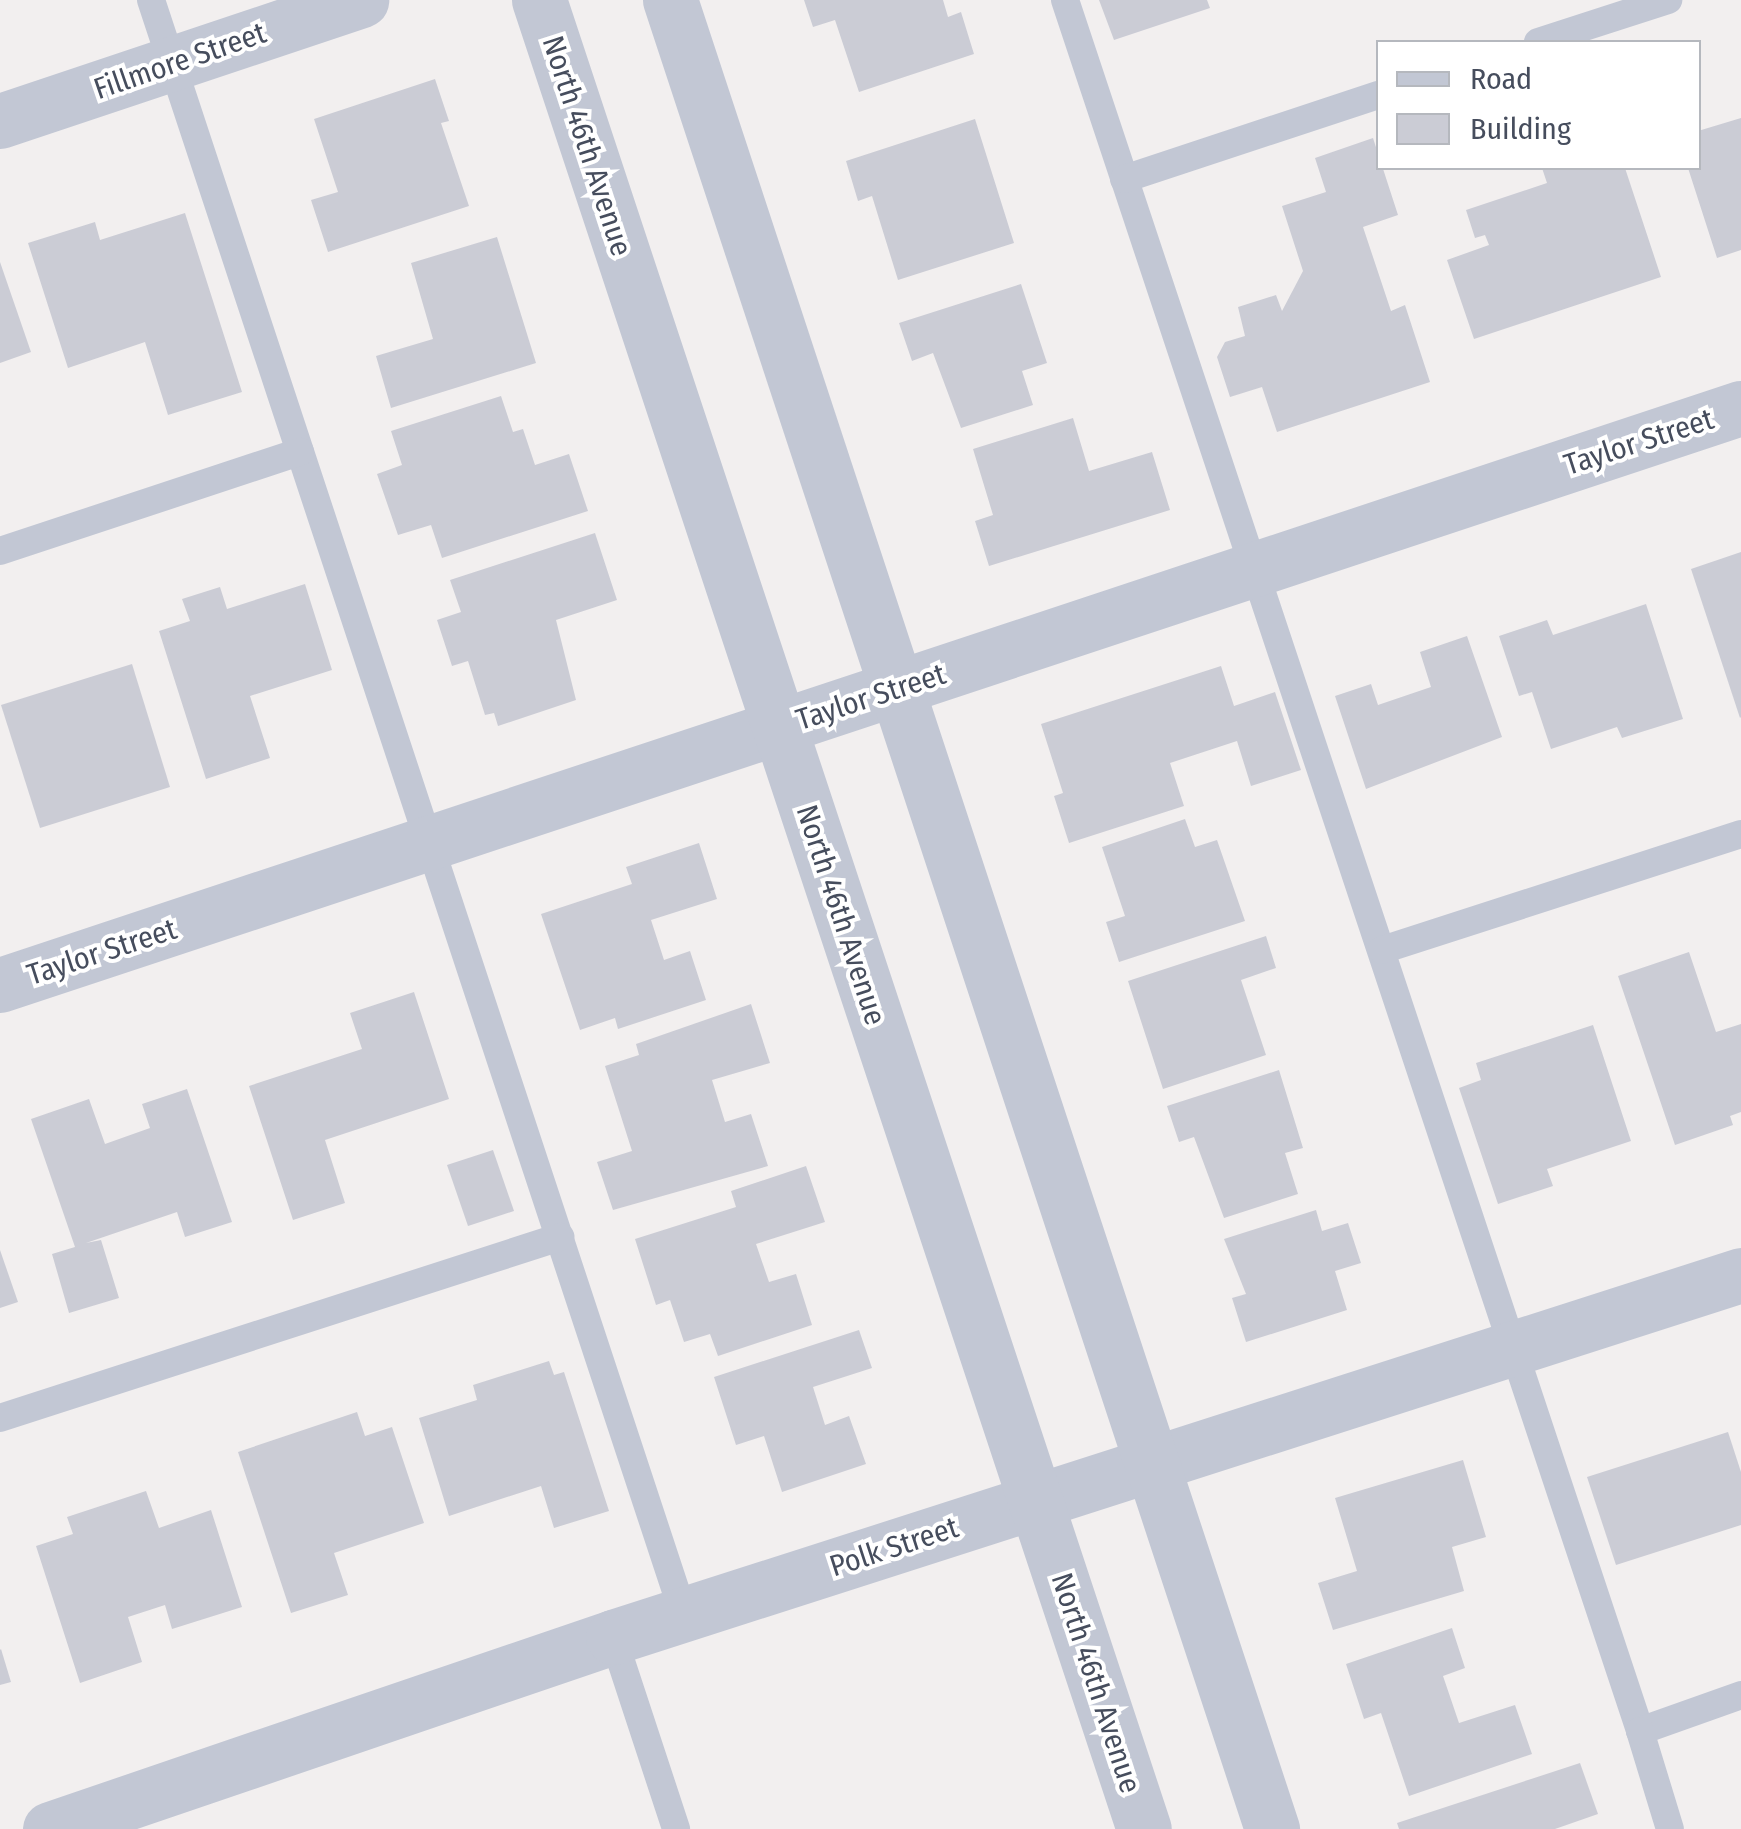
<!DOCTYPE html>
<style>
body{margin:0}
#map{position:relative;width:1741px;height:1829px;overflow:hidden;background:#f2efef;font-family:"Fira Sans Condensed",sans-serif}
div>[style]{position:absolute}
.building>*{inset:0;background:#cbccd5}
.service>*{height:28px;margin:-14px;padding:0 14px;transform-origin:14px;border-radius:14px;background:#c2c7d4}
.minor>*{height:55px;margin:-27.5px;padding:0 27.5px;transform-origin:27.5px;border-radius:27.5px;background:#c2c7d4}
.tertiary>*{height:55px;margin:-27.5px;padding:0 27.5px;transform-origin:27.5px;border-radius:27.5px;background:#c2c7d4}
span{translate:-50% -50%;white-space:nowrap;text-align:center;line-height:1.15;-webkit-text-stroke:8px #fff;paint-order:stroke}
.street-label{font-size:30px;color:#464d5d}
.legend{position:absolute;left:1376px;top:40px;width:325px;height:130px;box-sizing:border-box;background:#fff;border:2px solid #b5b8be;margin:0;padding:12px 18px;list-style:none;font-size:30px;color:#464d5d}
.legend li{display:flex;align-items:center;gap:20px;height:50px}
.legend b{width:50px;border:2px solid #b5b8be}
</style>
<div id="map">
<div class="building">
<div style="clip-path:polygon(804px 0,943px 0,948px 17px,961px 12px,974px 54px,859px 92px,835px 20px,813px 27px)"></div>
<div style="clip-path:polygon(1099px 0,1207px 0,1210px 8px,1114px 40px)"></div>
<div style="clip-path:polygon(435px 79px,449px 121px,441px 123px,469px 206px,328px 252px,311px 200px,338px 192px,314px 119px)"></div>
<div style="clip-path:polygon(1741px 118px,1741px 250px,1717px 258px,1688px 168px,1698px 168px,1698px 131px)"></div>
<div style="clip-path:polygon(975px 119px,1014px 243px,898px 280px,872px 196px,858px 201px,846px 161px)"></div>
<div style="clip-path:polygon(1373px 138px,1398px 215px,1363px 227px,1391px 311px,1405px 305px,1430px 382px,1277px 432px,1262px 387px,1230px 397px,1217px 357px,1225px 342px,1245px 336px,1238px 307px,1276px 295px,1282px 311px,1303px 271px,1282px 206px,1326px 192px,1315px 158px)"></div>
<div style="clip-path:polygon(1542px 168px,1625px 168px,1661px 277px,1474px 339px,1447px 260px,1489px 245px,1485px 235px,1475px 238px,1466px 210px,1547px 183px)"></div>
<div style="clip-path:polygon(185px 213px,242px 392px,168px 415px,145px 342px,68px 368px,28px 243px,95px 222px,100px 240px)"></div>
<div style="clip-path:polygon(497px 237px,536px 363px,391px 408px,376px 356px,433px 339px,411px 263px)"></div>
<div style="clip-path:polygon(0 262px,31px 352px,0 363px)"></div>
<div style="clip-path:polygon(1021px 284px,1047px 363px,1022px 371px,1033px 405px,961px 428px,933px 353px,912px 361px,899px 323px)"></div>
<div style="clip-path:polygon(501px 396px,513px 432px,523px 429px,535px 465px,569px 454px,588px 511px,442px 558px,431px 525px,398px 535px,377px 474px,402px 465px,391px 431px)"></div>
<div style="clip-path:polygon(1073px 418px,1089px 471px,1152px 452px,1170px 510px,989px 566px,975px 521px,993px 515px,973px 449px)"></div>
<div style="clip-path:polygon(595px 533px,617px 600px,556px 620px,576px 700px,498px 726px,494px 713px,485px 715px,468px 661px,452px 666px,437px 620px,461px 612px,450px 580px)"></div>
<div style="clip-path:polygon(1741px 552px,1741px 717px,1740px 718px,1691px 569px)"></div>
<div style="clip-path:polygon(305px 584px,332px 670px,250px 696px,270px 758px,206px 779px,159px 631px,190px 621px,182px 599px,220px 587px,227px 609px)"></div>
<div style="clip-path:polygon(1646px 604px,1683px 719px,1622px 738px,1617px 727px,1551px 749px,1532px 692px,1519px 696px,1499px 636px,1547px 620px,1553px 635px)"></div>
<div style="clip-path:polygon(1467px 636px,1502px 737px,1366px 789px,1335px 696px,1371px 684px,1378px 705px,1431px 687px,1420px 652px)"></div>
<div style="clip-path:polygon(132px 664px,170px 787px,40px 828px,1px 705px)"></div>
<div style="clip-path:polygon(1221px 666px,1234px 706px,1275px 692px,1301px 770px,1251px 786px,1237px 741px,1170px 763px,1184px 806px,1069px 843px,1054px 796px,1063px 793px,1041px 724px)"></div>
<div style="clip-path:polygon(1185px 819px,1195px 847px,1217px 840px,1245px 921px,1119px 962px,1106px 922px,1125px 916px,1102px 847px)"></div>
<div style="clip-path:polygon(699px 843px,717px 899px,651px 920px,664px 960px,690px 951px,706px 1000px,618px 1029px,615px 1018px,580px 1030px,541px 914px,632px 884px,626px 867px)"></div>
<div style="clip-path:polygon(1266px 936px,1276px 968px,1241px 980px,1266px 1055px,1163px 1089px,1128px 981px)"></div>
<div style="clip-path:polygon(1689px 952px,1716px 1032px,1741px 1024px,1741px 1112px,1730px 1116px,1733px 1125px,1675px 1145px,1618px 976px)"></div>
<div style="clip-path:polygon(414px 992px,449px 1099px,325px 1140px,345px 1203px,293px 1220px,249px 1086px,362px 1049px,350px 1013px)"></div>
<div style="clip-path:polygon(751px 1004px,770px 1063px,712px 1080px,725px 1122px,751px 1114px,768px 1166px,613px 1210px,597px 1162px,632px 1151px,605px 1066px,639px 1055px,636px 1044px)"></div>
<div style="clip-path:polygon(1593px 1025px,1631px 1141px,1547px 1169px,1553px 1186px,1498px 1204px,1459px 1088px,1481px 1080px,1476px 1063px)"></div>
<div style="clip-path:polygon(1279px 1070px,1303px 1148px,1285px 1153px,1298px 1194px,1224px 1218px,1194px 1137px,1179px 1142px,1167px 1106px)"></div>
<div style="clip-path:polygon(187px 1089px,232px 1222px,185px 1237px,177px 1212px,86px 1243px,101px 1240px,119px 1298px,69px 1313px,52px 1254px,75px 1247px,31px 1119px,89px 1099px,105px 1144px,150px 1128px,142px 1104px)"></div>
<div style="clip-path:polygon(493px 1150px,514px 1211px,468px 1226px,447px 1165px)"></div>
<div style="clip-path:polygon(806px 1166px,825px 1222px,756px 1244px,769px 1282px,796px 1274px,812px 1325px,718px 1356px,710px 1334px,684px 1342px,670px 1300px,656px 1305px,635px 1239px,736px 1207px,731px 1191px)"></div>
<div style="clip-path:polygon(1316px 1210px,1322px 1231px,1348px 1223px,1361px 1263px,1335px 1271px,1347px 1310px,1246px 1342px,1232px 1298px,1246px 1294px,1224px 1239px)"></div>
<div style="clip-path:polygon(0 1250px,18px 1302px,0 1308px)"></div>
<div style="clip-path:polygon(859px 1330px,872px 1368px,813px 1387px,825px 1425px,849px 1416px,866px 1464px,782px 1492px,764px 1436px,736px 1445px,714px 1377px)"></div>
<div style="clip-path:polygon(549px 1361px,554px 1375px,564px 1372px,609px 1511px,554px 1528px,541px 1486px,449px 1516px,419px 1418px,477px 1400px,473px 1385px)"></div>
<div style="clip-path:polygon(357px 1412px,365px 1436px,392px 1427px,424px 1523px,334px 1553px,348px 1595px,291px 1613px,238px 1452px)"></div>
<div style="clip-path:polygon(1728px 1432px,1741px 1472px,1741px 1525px,1616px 1565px,1587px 1477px)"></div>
<div style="clip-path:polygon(1463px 1460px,1486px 1537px,1452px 1547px,1464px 1591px,1333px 1630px,1318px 1583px,1357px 1571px,1335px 1498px)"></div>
<div style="clip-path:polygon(146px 1491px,159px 1528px,211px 1510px,242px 1607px,172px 1629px,165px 1605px,128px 1617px,142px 1662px,80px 1683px,36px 1546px,73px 1534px,67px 1517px)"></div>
<div style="clip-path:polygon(1452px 1628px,1465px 1668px,1443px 1676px,1459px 1723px,1515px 1705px,1532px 1754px,1409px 1796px,1381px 1713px,1364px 1719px,1346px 1664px)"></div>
<div style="clip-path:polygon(1px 1649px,11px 1682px,0 1685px,0 1650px)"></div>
<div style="clip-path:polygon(1580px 1763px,1598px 1814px,1555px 1829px,1399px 1829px,1397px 1823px)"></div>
</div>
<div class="service">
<div style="left:151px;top:0;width:1701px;rotate:71.74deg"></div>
<div style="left:1065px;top:0;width:1824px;rotate:71.62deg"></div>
<div style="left:1640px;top:1731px;width:107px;rotate:-19.6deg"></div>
<div style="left:1538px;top:42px;width:137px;rotate:-17.9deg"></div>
<div style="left:1124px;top:179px;width:268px;rotate:-18.3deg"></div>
<div style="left:0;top:551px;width:316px;rotate:-18.3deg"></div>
<div style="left:1382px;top:950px;width:377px;rotate:-17.9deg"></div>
<div style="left:0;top:1418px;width:589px;rotate:-17.91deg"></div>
<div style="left:613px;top:1637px;width:202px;rotate:71.8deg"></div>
<div style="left:1640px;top:1731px;width:102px;rotate:73deg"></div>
</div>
<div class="minor">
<div style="left:0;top:121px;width:381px;rotate:-18.5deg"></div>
<div style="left:0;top:985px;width:1834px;rotate:-18.34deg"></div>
<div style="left:50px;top:1829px;width:595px;rotate:-18.83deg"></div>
<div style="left:613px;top:1637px;width:1185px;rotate:-17.79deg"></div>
</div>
<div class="tertiary">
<div style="left:539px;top:0;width:1926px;rotate:71.7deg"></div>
<div style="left:670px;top:0;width:1926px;rotate:71.78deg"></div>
</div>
<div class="street-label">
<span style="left:180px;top:61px;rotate:-19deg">Fillmore Street</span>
<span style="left:587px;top:146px;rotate:72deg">North 46th Avenue</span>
<span style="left:1639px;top:442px;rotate:-18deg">Taylor Street</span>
<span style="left:871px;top:697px;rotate:-18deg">Taylor Street</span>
<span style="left:841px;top:915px;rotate:72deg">North 46th Avenue</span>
<span style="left:102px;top:952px;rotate:-18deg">Taylor Street</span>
<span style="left:894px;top:1547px;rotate:-18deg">Polk Street</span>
<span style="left:1096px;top:1683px;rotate:72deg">North 46th Avenue</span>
</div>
<ul class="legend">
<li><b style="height:12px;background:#c2c7d4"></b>Road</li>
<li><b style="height:28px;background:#cbccd5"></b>Building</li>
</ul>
</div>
